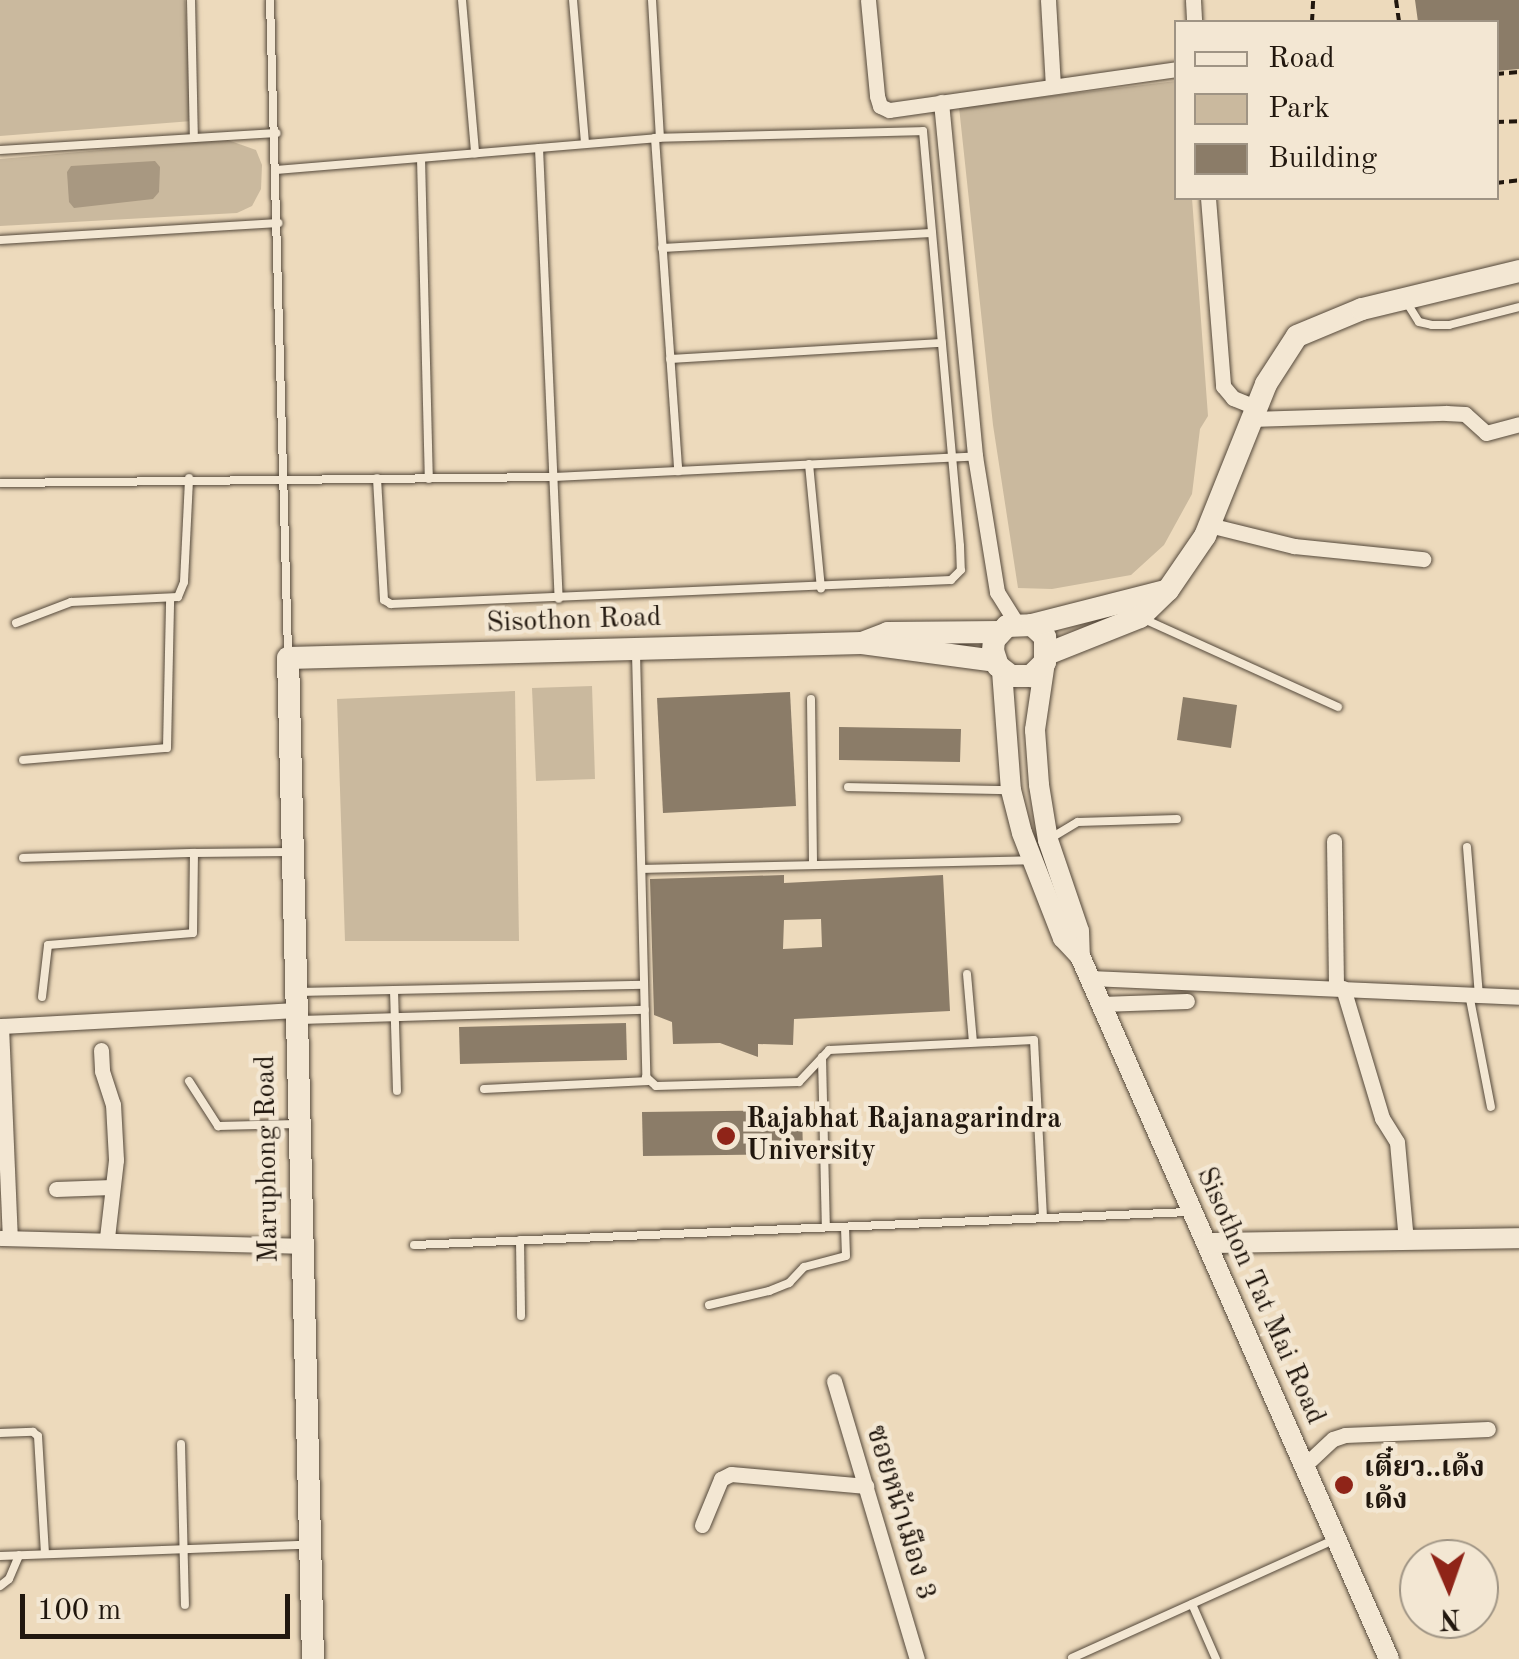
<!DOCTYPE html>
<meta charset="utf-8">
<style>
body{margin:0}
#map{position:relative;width:1519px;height:1659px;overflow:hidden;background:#eddabc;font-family:"Old Standard TT","Noto Serif Thai",serif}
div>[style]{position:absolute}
.green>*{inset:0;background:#cab99e}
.water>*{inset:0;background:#a89881}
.building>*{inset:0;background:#8b7c68}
.path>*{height:4px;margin-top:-2px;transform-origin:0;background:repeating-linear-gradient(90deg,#21170e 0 8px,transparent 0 13px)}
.roads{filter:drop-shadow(0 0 2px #54483a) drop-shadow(0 0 2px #54483a)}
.service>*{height:8px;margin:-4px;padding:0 4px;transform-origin:4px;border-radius:4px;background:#f3e7d3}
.minor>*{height:15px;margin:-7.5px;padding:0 7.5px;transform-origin:7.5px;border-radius:7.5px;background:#f3e7d3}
.tertiary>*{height:20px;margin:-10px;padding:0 10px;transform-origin:10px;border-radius:10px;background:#f3e7d3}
.secondary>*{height:22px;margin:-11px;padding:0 11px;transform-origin:11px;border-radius:11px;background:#f3e7d3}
.dots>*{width:28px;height:28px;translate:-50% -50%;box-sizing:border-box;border:5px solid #f3e7d3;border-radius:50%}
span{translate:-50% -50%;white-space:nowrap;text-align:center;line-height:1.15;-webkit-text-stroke:9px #f3e7d3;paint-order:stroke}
.street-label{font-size:28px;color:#21170e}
.poi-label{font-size:28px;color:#21170e;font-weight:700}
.left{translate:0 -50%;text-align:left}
.legend{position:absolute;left:1174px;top:20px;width:325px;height:180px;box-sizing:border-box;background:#f3e7d3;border:2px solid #9f9484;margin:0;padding:12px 18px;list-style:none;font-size:30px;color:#21170e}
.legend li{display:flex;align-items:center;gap:20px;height:50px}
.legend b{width:50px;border:2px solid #9f9484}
.north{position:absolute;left:1399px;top:1539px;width:100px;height:100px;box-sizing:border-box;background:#f3e7d3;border:2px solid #9f9484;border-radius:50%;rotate:178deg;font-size:28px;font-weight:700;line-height:40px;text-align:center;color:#21170e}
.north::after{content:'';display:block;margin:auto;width:35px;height:45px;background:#8f2418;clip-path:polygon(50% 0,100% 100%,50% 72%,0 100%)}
.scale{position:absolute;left:20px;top:1594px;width:270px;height:45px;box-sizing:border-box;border:5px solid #21170e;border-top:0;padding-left:12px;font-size:30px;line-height:35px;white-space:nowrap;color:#21170e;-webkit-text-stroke:8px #f3e7d3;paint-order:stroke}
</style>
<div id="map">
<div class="green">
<div style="clip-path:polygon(0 0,185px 0,192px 121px,0 136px)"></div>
<div style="clip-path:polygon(1176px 81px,1176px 198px,1192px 198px,1208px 416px,1200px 429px,1192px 494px,1164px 545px,1131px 575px,1052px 589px,1018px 588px,993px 425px,959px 107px)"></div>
<div style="clip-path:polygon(225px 139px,256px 150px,262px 165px,261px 189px,252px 206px,237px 213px,0 226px,0 159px)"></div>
<div style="clip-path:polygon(592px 686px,595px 779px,536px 781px,532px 688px)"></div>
<div style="clip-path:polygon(515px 691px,519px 941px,345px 941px,337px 699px)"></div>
</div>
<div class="water">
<div style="clip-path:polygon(155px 161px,160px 167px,159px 192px,153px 199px,74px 208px,69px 202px,67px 172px,71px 166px)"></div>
</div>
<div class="building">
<div style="clip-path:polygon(1415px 0,1519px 0,1519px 69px,1496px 71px,1496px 22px,1418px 22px)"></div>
<div style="clip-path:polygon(790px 692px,796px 806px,663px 813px,657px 698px)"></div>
<div style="clip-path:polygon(1183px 697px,1237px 705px,1231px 748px,1177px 740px)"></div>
<div style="clip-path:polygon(839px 727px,961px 729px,960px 762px,839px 760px)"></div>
<div style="clip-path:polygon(evenodd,784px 875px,784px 883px,943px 875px,950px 1011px,794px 1019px,793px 1045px,758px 1044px,758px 1057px,720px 1043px,673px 1044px,672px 1022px,654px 1015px,650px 879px,784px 875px,821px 919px,822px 947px,783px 949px,784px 920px,821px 919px)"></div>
<div style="clip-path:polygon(626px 1023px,627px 1060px,460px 1064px,459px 1027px)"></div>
<div style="clip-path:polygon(802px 1110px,803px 1154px,643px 1156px,642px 1112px)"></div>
</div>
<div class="path">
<div style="left:1396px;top:0;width:22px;rotate:82deg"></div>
<div style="left:1312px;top:22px;width:22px;rotate:-87deg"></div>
<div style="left:1496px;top:74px;width:23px;rotate:-5deg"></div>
<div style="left:1496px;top:122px;width:23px;rotate:-2deg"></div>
<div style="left:1496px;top:183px;width:23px;rotate:-7deg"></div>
</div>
<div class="roads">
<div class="service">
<div style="left:191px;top:0;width:138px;rotate:88.8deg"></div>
<div style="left:270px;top:0;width:654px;rotate:88.42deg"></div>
<div style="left:462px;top:0;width:154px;rotate:85.1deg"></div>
<div style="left:573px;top:0;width:144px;rotate:85.2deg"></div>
<div style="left:652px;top:0;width:138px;rotate:86.7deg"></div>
<div style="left:655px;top:138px;width:334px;rotate:86deg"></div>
<div style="left:539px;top:148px;width:451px;rotate:87.5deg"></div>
<div style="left:0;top:150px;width:277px;rotate:-3.5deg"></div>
<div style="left:421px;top:158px;width:321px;rotate:88.6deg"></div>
<div style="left:277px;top:170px;width:379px;rotate:-4.8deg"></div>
<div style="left:655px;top:138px;width:268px;rotate:-1.5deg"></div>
<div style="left:923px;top:131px;width:417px;rotate:84.9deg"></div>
<div style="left:960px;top:546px;width:24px;rotate:88deg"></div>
<div style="left:961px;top:570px;width:14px;rotate:135deg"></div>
<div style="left:951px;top:580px;width:561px;rotate:177.55deg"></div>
<div style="left:391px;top:604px;width:8px;rotate:-150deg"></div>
<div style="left:384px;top:600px;width:122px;rotate:-93.3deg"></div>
<div style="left:0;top:240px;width:279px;rotate:-3.5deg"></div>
<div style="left:662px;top:248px;width:270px;rotate:-3.2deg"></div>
<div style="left:1407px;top:303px;width:22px;rotate:58deg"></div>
<div style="left:1419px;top:322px;width:13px;rotate:13deg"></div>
<div style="left:1432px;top:325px;width:17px"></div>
<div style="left:1449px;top:325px;width:72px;rotate:-14.4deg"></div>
<div style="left:670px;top:359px;width:272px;rotate:-3.4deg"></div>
<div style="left:809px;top:464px;width:125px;rotate:84.5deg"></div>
<div style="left:0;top:483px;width:553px;rotate:-0.62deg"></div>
<div style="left:553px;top:477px;width:423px;rotate:-2.8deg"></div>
<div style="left:1144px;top:619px;width:213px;rotate:24.4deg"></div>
<div style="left:16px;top:623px;width:59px;rotate:-20.9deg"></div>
<div style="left:71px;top:602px;width:107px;rotate:-2.7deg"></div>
<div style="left:178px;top:597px;width:16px;rotate:-68deg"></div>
<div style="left:184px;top:582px;width:104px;rotate:-87.2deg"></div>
<div style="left:636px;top:653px;width:424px;rotate:88.6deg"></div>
<div style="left:646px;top:1077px;width:13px;rotate:42deg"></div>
<div style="left:656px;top:1086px;width:143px;rotate:-1.6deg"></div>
<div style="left:799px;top:1082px;width:44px;rotate:-46.8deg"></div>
<div style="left:829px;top:1050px;width:205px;rotate:-2.8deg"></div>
<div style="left:1034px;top:1040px;width:178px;rotate:87.1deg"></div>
<div style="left:811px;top:699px;width:166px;rotate:89.3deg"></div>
<div style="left:23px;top:760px;width:144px;rotate:-4.8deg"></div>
<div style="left:167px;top:748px;width:149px;rotate:-88.8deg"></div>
<div style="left:848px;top:787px;width:159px;rotate:1.1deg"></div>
<div style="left:1051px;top:838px;width:31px;rotate:-31deg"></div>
<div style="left:1078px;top:822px;width:99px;rotate:-1.7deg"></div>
<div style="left:1467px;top:847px;width:148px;rotate:85.4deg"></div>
<div style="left:23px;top:858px;width:171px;rotate:-1.7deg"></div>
<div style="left:643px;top:869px;width:385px;rotate:-1.3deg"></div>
<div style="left:967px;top:974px;width:68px;rotate:85deg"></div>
<div style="left:394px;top:990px;width:101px;rotate:88.3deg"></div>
<div style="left:298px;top:992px;width:346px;rotate:-1.2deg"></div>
<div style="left:1469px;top:994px;width:115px;rotate:79deg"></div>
<div style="left:42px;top:997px;width:52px;rotate:-83.4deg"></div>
<div style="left:48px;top:945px;width:145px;rotate:-4.7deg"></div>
<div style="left:193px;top:933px;width:80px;rotate:-89.3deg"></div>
<div style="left:194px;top:853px;width:96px;rotate:-0.6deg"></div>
<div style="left:300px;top:1020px;width:345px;rotate:-1.7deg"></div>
<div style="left:822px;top:1057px;width:170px;rotate:88.7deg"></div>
<div style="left:189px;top:1081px;width:54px;rotate:57.2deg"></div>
<div style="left:218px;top:1126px;width:79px;rotate:-1.5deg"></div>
<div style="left:484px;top:1089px;width:165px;rotate:-2.8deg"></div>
<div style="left:520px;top:1240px;width:76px;rotate:89.2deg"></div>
<div style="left:414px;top:1245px;width:775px;rotate:-2.44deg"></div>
<div style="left:709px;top:1305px;width:62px;rotate:-13.1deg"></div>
<div style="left:769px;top:1291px;width:22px;rotate:-22deg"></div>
<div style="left:789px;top:1283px;width:22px;rotate:-47deg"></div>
<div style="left:804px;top:1267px;width:43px;rotate:-14.7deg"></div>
<div style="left:846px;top:1256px;width:28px;rotate:-92deg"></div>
<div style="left:0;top:1433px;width:33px;rotate:-2deg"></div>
<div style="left:33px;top:1432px;width:6px;rotate:39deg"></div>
<div style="left:38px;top:1436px;width:118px;rotate:86.6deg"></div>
<div style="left:181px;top:1444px;width:161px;rotate:88.6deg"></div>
<div style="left:0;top:1556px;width:305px;rotate:-2.1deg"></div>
<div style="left:0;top:1586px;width:11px;rotate:-38deg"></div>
<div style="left:9px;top:1579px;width:26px;rotate:-67deg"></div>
<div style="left:1192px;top:1604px;width:60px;rotate:66.4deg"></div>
<div style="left:1072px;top:1658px;width:289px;rotate:-24.3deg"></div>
</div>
<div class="minor">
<div style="left:868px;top:0;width:96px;rotate:84.6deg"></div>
<div style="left:877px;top:96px;width:10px;rotate:73deg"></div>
<div style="left:880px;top:106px;width:10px;rotate:24deg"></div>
<div style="left:889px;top:110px;width:290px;rotate:-8.1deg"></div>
<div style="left:1048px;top:0;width:86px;rotate:86.7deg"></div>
<div style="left:1193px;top:0;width:22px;rotate:87deg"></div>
<div style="left:941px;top:102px;width:356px;rotate:84.5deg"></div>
<div style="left:975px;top:456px;width:138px;rotate:80.8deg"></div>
<div style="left:997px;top:592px;width:36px;rotate:58deg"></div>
<div style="left:1208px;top:198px;width:189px;rotate:85.4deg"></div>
<div style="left:1223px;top:386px;width:16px;rotate:50deg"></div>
<div style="left:1233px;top:398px;width:24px;rotate:22deg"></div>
<div style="left:1251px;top:419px;width:195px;rotate:-1.8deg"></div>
<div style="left:1446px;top:413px;width:19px;rotate:3deg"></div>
<div style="left:1465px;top:414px;width:28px;rotate:42deg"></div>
<div style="left:1486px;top:433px;width:34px;rotate:-15deg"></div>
<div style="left:1209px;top:525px;width:88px;rotate:13.9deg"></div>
<div style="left:1294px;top:546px;width:130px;rotate:5.8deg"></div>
<div style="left:1334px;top:841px;width:146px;rotate:89.2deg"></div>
<div style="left:1090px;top:978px;width:429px;rotate:2.5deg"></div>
<div style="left:1343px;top:988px;width:136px;rotate:73.3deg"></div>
<div style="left:1382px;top:1118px;width:28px;rotate:58deg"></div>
<div style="left:1397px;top:1142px;width:98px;rotate:84.8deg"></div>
<div style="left:1101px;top:1004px;width:86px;rotate:-2deg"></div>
<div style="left:0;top:1026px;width:294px;rotate:-3.1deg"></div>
<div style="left:1px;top:1026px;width:212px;rotate:87.6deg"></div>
<div style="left:101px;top:1050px;width:21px;rotate:87deg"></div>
<div style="left:102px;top:1071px;width:35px;rotate:72deg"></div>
<div style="left:113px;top:1104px;width:56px;rotate:86.9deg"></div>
<div style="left:116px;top:1160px;width:79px;rotate:96.6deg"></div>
<div style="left:56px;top:1189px;width:56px;rotate:-2deg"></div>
<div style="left:0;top:1238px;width:300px;rotate:1.5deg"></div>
<div style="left:834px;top:1381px;width:290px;rotate:73.4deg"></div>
<div style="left:1305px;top:1465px;width:38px;rotate:-43deg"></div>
<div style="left:1333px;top:1439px;width:13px;rotate:-18deg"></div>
<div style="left:1345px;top:1435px;width:143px;rotate:-2.4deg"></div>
<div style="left:702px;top:1525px;width:50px;rotate:-67.6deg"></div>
<div style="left:721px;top:1479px;width:11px;rotate:-27deg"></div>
<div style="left:731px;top:1474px;width:136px;rotate:5.1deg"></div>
</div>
<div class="tertiary">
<div style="left:1045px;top:662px;width:69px;rotate:98.4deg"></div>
<div style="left:1035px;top:730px;width:55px;rotate:85.8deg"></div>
<div style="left:1039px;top:785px;width:56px;rotate:80.7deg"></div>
<div style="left:1048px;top:840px;width:96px;rotate:71.2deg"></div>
<div style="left:1079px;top:931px;width:25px;rotate:88deg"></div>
<div style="left:1080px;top:956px;width:768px;rotate:66.27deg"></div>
<div style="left:1002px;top:671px;width:119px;rotate:85.7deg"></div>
<div style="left:1011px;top:790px;width:44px;rotate:75.7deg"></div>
<div style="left:1022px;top:833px;width:113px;rotate:68.7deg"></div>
<div style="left:1063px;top:938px;width:25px;rotate:47deg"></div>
<div style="left:1208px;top:1243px;width:311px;rotate:-0.9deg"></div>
</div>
<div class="secondary">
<div style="left:1032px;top:625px;width:18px;rotate:43deg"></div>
<div style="left:1045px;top:637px;width:25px;rotate:90deg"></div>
<div style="left:1045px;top:662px;width:20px;rotate:135deg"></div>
<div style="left:1031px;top:676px;width:20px;rotate:180deg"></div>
<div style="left:1011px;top:676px;width:16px;rotate:-142deg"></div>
<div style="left:998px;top:666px;width:16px;rotate:-108deg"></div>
<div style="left:993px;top:651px;width:11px;rotate:-85deg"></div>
<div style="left:994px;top:640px;width:19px;rotate:-47deg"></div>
<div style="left:1007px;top:626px;width:25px;rotate:-2deg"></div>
<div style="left:1032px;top:625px;width:137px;rotate:-14.3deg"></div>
<div style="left:862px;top:643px;width:28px;rotate:-21deg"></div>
<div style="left:888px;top:633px;width:112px;rotate:-0.5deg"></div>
<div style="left:1047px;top:654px;width:100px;rotate:-21.7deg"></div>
<div style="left:1140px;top:617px;width:39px;rotate:-44deg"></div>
<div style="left:1168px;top:590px;width:65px;rotate:-55.6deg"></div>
<div style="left:1205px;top:536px;width:164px;rotate:-68.1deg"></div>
<div style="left:1266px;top:384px;width:57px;rotate:-57.1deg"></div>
<div style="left:1297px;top:336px;width:70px;rotate:-22.6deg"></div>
<div style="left:1362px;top:309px;width:162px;rotate:-13.6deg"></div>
<div style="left:313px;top:1659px;width:1001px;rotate:-91.43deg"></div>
<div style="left:288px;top:658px;width:574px;rotate:-1.5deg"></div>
<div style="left:862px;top:643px;width:134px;rotate:7.7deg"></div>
</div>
</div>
<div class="dots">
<div style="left:726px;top:1136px;background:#8f2418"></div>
<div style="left:1344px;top:1485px;background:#8f2418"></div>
</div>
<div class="street-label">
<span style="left:574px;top:621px;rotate:-2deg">Sisothon Road</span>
<span style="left:268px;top:1159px;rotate:-91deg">Maruphong Road</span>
<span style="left:1260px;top:1296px;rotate:66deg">Sisothon Tat Mai Road</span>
<span style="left:900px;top:1513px;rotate:73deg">ซอยหน้าเมือง 3</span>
</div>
<div class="poi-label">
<span class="left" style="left:746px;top:1136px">Rajabhat Rajanagarindra<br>University</span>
<span class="left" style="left:1364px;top:1485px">เตี๋ยว..เด้ง<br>เด้ง</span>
</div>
<ul class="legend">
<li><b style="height:12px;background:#f3e7d3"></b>Road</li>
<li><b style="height:28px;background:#cab99e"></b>Park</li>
<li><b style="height:28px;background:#8b7c68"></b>Building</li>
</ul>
<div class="north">N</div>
<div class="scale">100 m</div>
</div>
